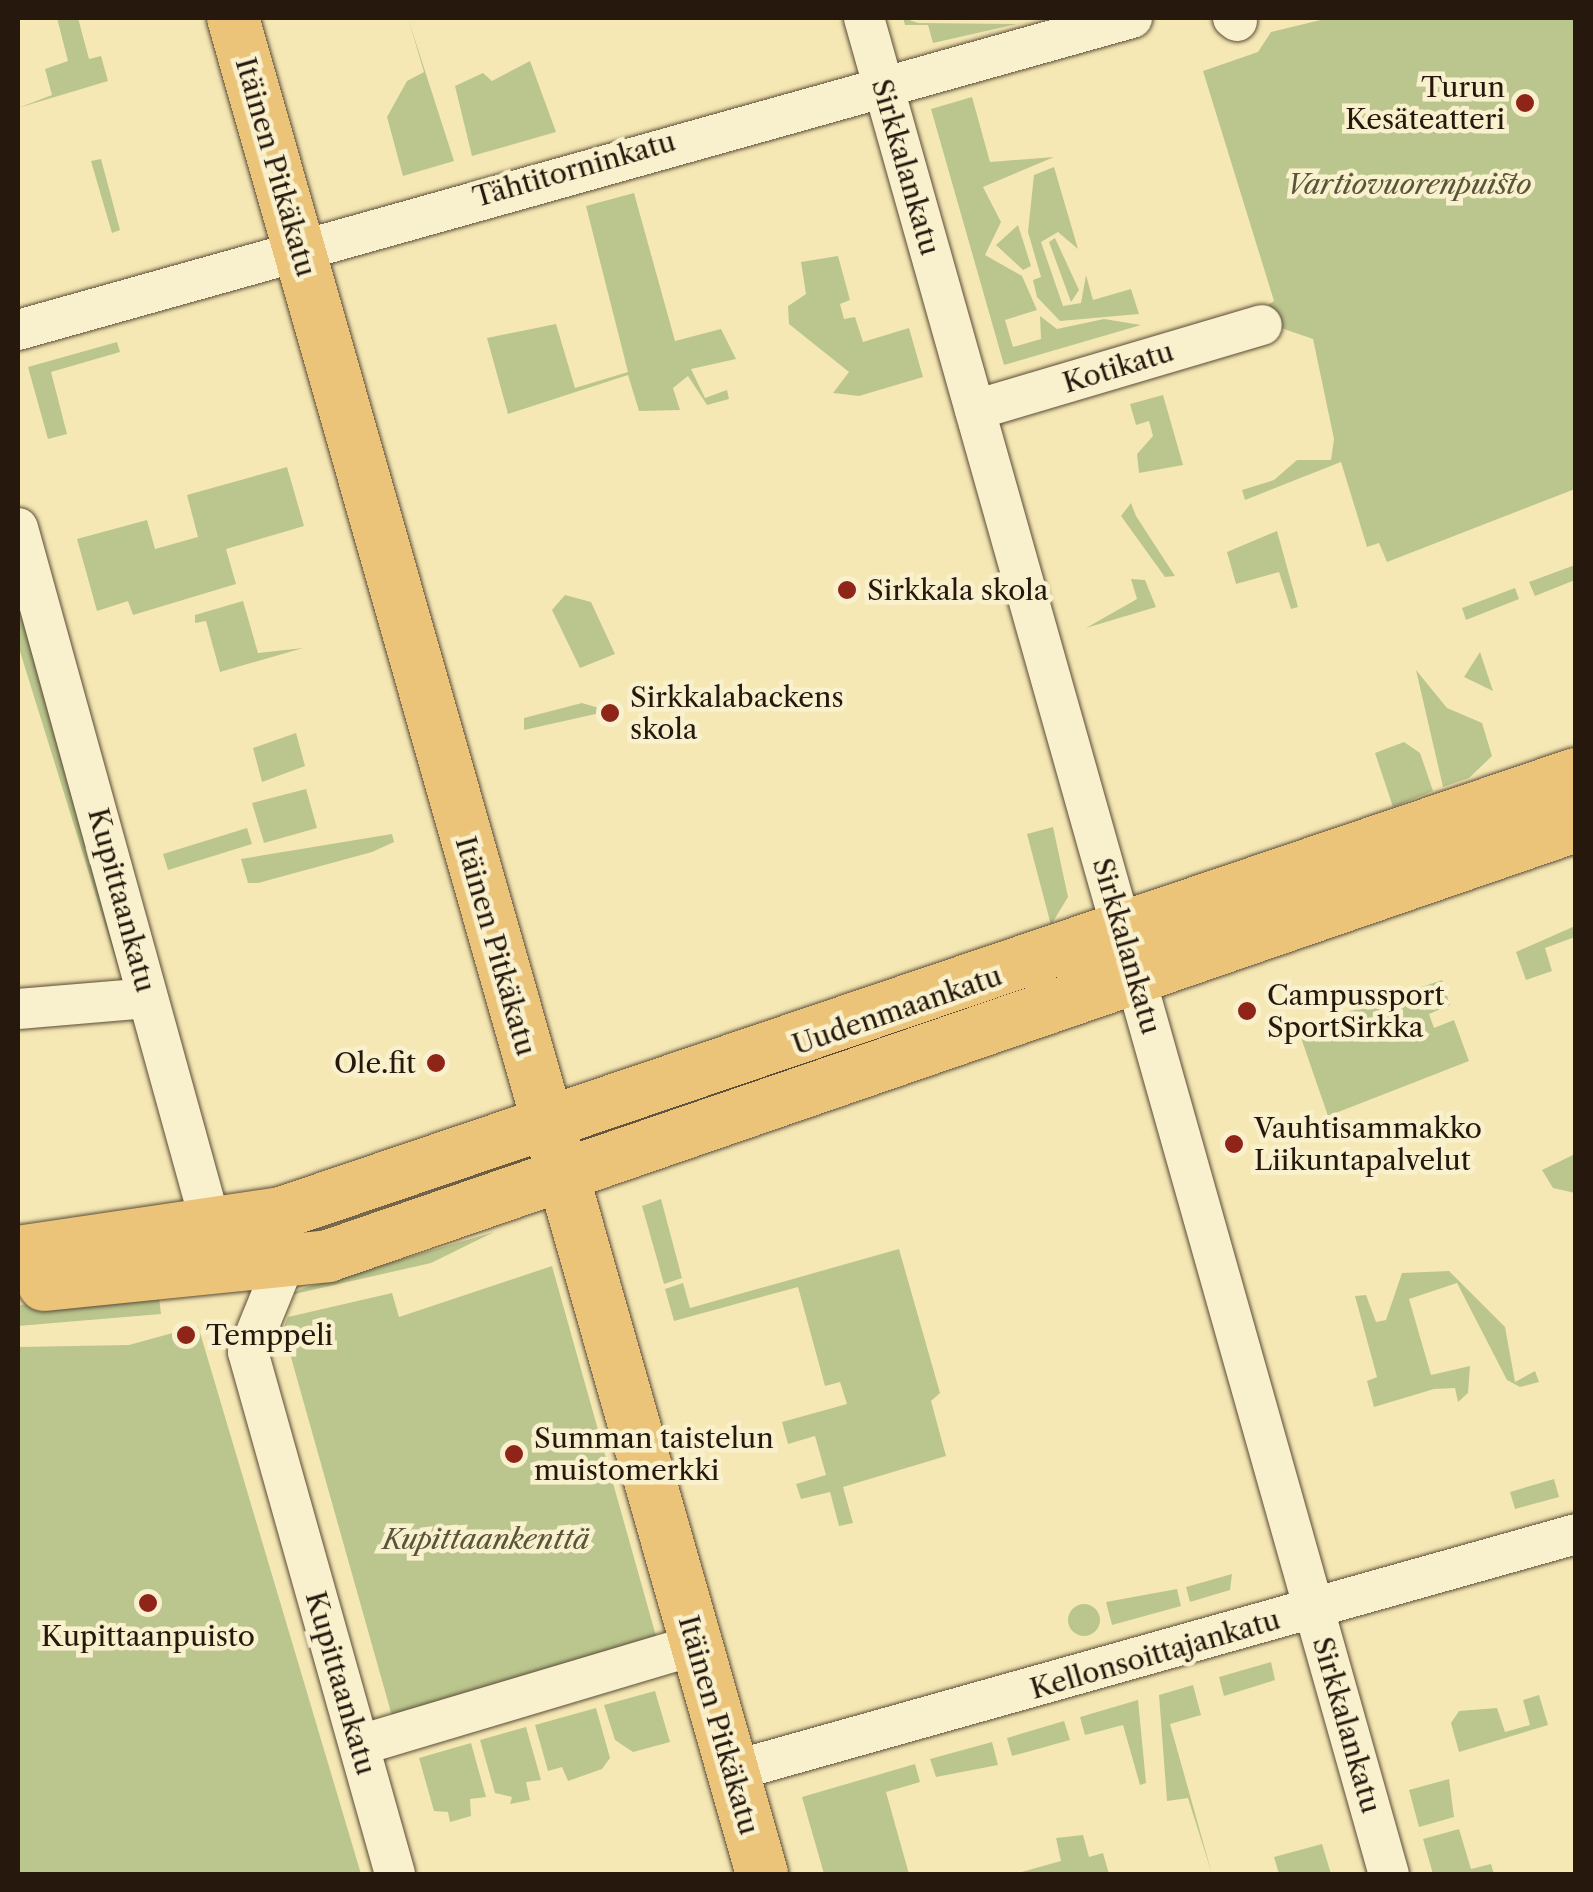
<!DOCTYPE html>
<meta charset="utf-8">
<style>
body{margin:0}
#map{position:relative;width:1593px;height:1892px;overflow:hidden;background:#f6e8b4;font-family:"Libre Caslon Text",serif}
div>[style]{position:absolute}
.green>*{inset:0;background:#bbc68e}
.round{border-radius:50%}
.roads{filter:drop-shadow(0 0 2px #5a4c37) drop-shadow(0 0 2px #5a4c37)}
.minor>*{height:40px;margin:-20px;padding:0 20px;transform-origin:20px;border-radius:20px;background:#f9f0ce}
.major>*{height:52px;margin:-26px;padding:0 26px;transform-origin:26px;border-radius:26px;background:#ebc47a}
.dots>*{width:28px;height:28px;translate:-50% -50%;box-sizing:border-box;border:5px solid #f9f0ce;border-radius:50%}
span{translate:-50% -50%;white-space:nowrap;text-align:center;line-height:1.15;-webkit-text-stroke:9px #f9f0ce;paint-order:stroke}
.poi-label{font-size:28px;color:#26180d}
.right{translate:-100% -50%;text-align:right}
.left{translate:0 -50%;text-align:left}
.street-label{font-size:28px;color:#26180d}
.park-label{font-size:28px;color:#5a553a;font-style:italic}
.frame{position:absolute;inset:0;border:20px solid #26180d;pointer-events:none}
</style>
<div id="map">
<div class="green">
<div style="clip-path:polygon(57px 18px,78px 18px,89px 59px,101px 56px,108px 81px,18px 108px,52px 95px,45px 69px,68px 61px)"></div>
<div style="clip-path:polygon(408px 18px,454px 161px,403px 176px,387px 117px,407px 81px,424px 72px)"></div>
<div style="clip-path:polygon(903px 18px,918px 23px,1017px 24px,933px 43px,928px 25px,905px 25px)"></div>
<div style="clip-path:polygon(1329px 18px,1575px 18px,1575px 489px,1387px 562px,1379px 543px,1367px 547px,1341px 462px,1245px 500px,1242px 490px,1274px 480px,1297px 460px,1331px 460px,1334px 439px,1313px 339px,1269px 324px,1262px 309px,1274px 301px,1203px 71px,1258px 52px,1271px 32px)"></div>
<div style="clip-path:polygon(530px 61px,556px 132px,472px 156px,455px 86px,483px 73px,492px 81px)"></div>
<div style="clip-path:polygon(972px 97px,990px 162px,1054px 157px,983px 187px,1001px 222px,985px 255px,1022px 276px,1037px 310px,1005px 320px,1013px 347px,1041px 339px,1040px 316px,1057px 329px,1104px 319px,1141px 325px,1004px 365px,931px 109px)"></div>
<div style="clip-path:polygon(101px 159px,120px 230px,112px 233px,91px 161px)"></div>
<div style="clip-path:polygon(1054px 167px,1078px 249px,1058px 232px,1041px 242px,1063px 306px,1081px 303px,1086px 275px,1093px 300px,1131px 289px,1139px 314px,1060px 321px,1037px 297px,1033px 280px,1041px 277px,1028px 232px,1034px 175px)"></div>
<div style="clip-path:polygon(634px 193px,675px 341px,721px 329px,736px 359px,691px 369px,705px 398px,727px 390px,729px 399px,707px 405px,688px 376px,673px 388px,680px 410px,639px 411px,628px 375px,508px 414px,487px 338px,556px 324px,575px 388px,628px 372px,586px 206px)"></div>
<div style="clip-path:polygon(1018px 225px,1031px 266px,1023px 270px,996px 245px)"></div>
<div style="clip-path:polygon(1055px 238px,1079px 290px,1071px 302px,1049px 242px)"></div>
<div style="clip-path:polygon(838px 256px,850px 300px,840px 304px,844px 319px,855px 317px,863px 342px,909px 328px,923px 377px,859px 396px,833px 393px,849px 372px,789px 324px,788px 306px,806px 294px,801px 262px)"></div>
<div style="clip-path:polygon(117px 342px,120px 352px,51px 372px,67px 434px,48px 439px,28px 367px)"></div>
<div style="clip-path:polygon(1163px 395px,1183px 465px,1139px 473px,1137px 454px,1153px 436px,1149px 421px,1136px 425px,1130px 404px)"></div>
<div style="clip-path:polygon(287px 467px,304px 526px,226px 549px,236px 584px,133px 615px,128px 601px,97px 611px,77px 539px,147px 520px,155px 549px,198px 537px,187px 495px)"></div>
<div style="clip-path:polygon(1131px 503px,1136px 516px,1175px 576px,1165px 577px,1121px 516px)"></div>
<div style="clip-path:polygon(1277px 531px,1298px 607px,1291px 609px,1279px 572px,1236px 584px,1227px 552px)"></div>
<div style="clip-path:polygon(1575px 565px,1575px 580px,1535px 596px,1529px 582px)"></div>
<div style="clip-path:polygon(1131px 579px,1145px 580px,1156px 607px,1086px 628px,1137px 599px)"></div>
<div style="clip-path:polygon(1515px 588px,1519px 599px,1466px 620px,1462px 608px)"></div>
<div style="clip-path:polygon(565px 595px,591px 602px,615px 654px,580px 668px,552px 610px)"></div>
<div style="clip-path:polygon(18px 598px,122px 967px,119px 970px,18px 645px)"></div>
<div style="clip-path:polygon(243px 601px,258px 653px,303px 648px,220px 672px,206px 621px,195px 623px,195px 615px)"></div>
<div style="clip-path:polygon(1480px 652px,1493px 691px,1464px 677px)"></div>
<div style="clip-path:polygon(1416px 670px,1447px 708px,1482px 723px,1492px 756px,1469px 778px,1443px 787px)"></div>
<div style="clip-path:polygon(582px 703px,609px 711px,524px 730px,524px 718px)"></div>
<div style="clip-path:polygon(296px 733px,305px 766px,262px 782px,253px 748px)"></div>
<div style="clip-path:polygon(1404px 742px,1420px 753px,1433px 791px,1393px 807px,1375px 753px)"></div>
<div style="clip-path:polygon(306px 789px,317px 828px,264px 843px,252px 803px)"></div>
<div style="clip-path:polygon(1053px 827px,1068px 897px,1051px 925px,1027px 834px)"></div>
<div style="clip-path:polygon(247px 828px,252px 844px,168px 870px,163px 854px)"></div>
<div style="clip-path:polygon(392px 834px,394px 842px,372px 852px,258px 883px,248px 883px,241px 859px)"></div>
<div style="clip-path:polygon(1575px 926px,1575px 937px,1545px 948px,1552px 971px,1526px 980px,1516px 952px)"></div>
<div style="clip-path:polygon(1442px 980px,1450px 1005px,1429px 1014px,1434px 1028px,1454px 1020px,1469px 1061px,1328px 1116px,1298px 1029px)"></div>
<div style="clip-path:polygon(1575px 1154px,1575px 1193px,1553px 1188px,1542px 1170px)"></div>
<div style="clip-path:polygon(661px 1199px,682px 1278px,664px 1284px,642px 1206px)"></div>
<div style="clip-path:polygon(494px 1232px,431px 1263px,290px 1295px,301px 1289px)"></div>
<div style="clip-path:polygon(899px 1249px,940px 1393px,931px 1401px,946px 1456px,843px 1487px,853px 1523px,839px 1526px,830px 1492px,801px 1499px,796px 1484px,826px 1475px,815px 1436px,788px 1444px,782px 1422px,847px 1404px,840px 1382px,825px 1386px,798px 1287px,674px 1321px,665px 1289px,683px 1283px,690px 1308px)"></div>
<div style="clip-path:polygon(552px 1266px,656px 1636px,392px 1716px,283px 1329px,288px 1317px,392px 1293px,399px 1317px)"></div>
<div style="clip-path:polygon(1449px 1271px,1505px 1327px,1515px 1382px,1535px 1371px,1539px 1382px,1520px 1387px,1507px 1380px,1457px 1283px,1409px 1299px,1431px 1375px,1470px 1366px,1468px 1393px,1458px 1402px,1455px 1388px,1434px 1389px,1374px 1407px,1367px 1381px,1377px 1377px,1355px 1296px,1366px 1295px,1376px 1322px,1386px 1320px,1402px 1273px)"></div>
<div style="clip-path:polygon(159px 1297px,161px 1314px,18px 1326px,18px 1305px)"></div>
<div style="clip-path:polygon(198px 1326px,361px 1874px,18px 1874px,18px 1347px,129px 1345px)"></div>
<div style="clip-path:polygon(1554px 1479px,1559px 1497px,1515px 1509px,1510px 1492px)"></div>
<div style="clip-path:polygon(1232px 1574px,1230px 1590px,1190px 1602px,1186px 1587px)"></div>
<div style="clip-path:polygon(1177px 1589px,1181px 1606px,1112px 1625px,1106px 1602px)"></div>
<div class="round" style="left:1068px;top:1604px;width:32px;height:32px"></div>
<div style="clip-path:polygon(1271px 1662px,1275px 1680px,1224px 1696px,1219px 1677px)"></div>
<div style="clip-path:polygon(1193px 1685px,1201px 1715px,1170px 1724px,1212px 1874px,1188px 1798px,1167px 1801px,1159px 1695px)"></div>
<div style="clip-path:polygon(655px 1691px,670px 1742px,633px 1752px,615px 1740px,604px 1705px)"></div>
<div style="clip-path:polygon(1539px 1695px,1548px 1725px,1459px 1752px,1451px 1723px,1459px 1711px,1497px 1708px,1505px 1732px,1530px 1725px,1523px 1700px)"></div>
<div style="clip-path:polygon(1138px 1700px,1146px 1783px,1140px 1785px,1123px 1725px,1085px 1735px,1080px 1717px)"></div>
<div style="clip-path:polygon(596px 1708px,610px 1758px,602px 1769px,568px 1781px,562px 1767px,548px 1771px,535px 1725px)"></div>
<div style="clip-path:polygon(1064px 1721px,1070px 1740px,1012px 1756px,1007px 1738px)"></div>
<div style="clip-path:polygon(526px 1727px,541px 1780px,526px 1782px,530px 1800px,510px 1804px,512px 1797px,495px 1793px,480px 1740px)"></div>
<div style="clip-path:polygon(992px 1742px,998px 1765px,936px 1777px,930px 1759px)"></div>
<div style="clip-path:polygon(471px 1743px,486px 1797px,470px 1799px,471px 1816px,450px 1822px,448px 1812px,434px 1811px,419px 1758px)"></div>
<div style="clip-path:polygon(915px 1764px,920px 1782px,886px 1792px,909px 1874px,824px 1874px,802px 1797px)"></div>
<div style="clip-path:polygon(1449px 1779px,1454px 1817px,1419px 1827px,1409px 1790px)"></div>
<div style="clip-path:polygon(1459px 1829px,1471px 1869px,1491px 1864px,1494px 1874px,1433px 1874px,1423px 1839px)"></div>
<div style="clip-path:polygon(1083px 1835px,1089px 1857px,1103px 1853px,1109px 1874px,1014px 1874px,1061px 1861px,1056px 1838px)"></div>
<div style="clip-path:polygon(1322px 1844px,1331px 1874px,1279px 1874px,1274px 1857px)"></div>
</div>
<div class="roads">
<div class="minor">
<div style="left:864px;top:18px;width:1929px;rotate:74.21deg"></div>
<div style="left:1233px;top:18px;width:5px;rotate:37deg"></div>
<div style="left:18px;top:330px;width:1157px;rotate:-15.65deg"></div>
<div style="left:975px;top:410px;width:299px;rotate:-16.5deg"></div>
<div style="left:18px;top:528px;width:749px;rotate:74.52deg"></div>
<div style="left:18px;top:1009px;width:130px;rotate:-4.8deg"></div>
<div style="left:284px;top:1264px;width:95px;rotate:112.2deg"></div>
<div style="left:248px;top:1352px;width:542px;rotate:74.27deg"></div>
<div style="left:360px;top:1745px;width:351px;rotate:-16.6deg"></div>
<div style="left:733px;top:1771px;width:876px;rotate:-15.7deg"></div>
</div>
<div class="major">
<div style="left:233px;top:18px;width:1930px;rotate:74.09deg"></div>
<div style="left:18px;top:1252px;width:266px;rotate:-8.4deg"></div>
<div style="left:281px;top:1213px;width:1367px;rotate:-18.73deg"></div>
<div style="left:44px;top:1285px;width:285px;rotate:-5.8deg"></div>
<div style="left:328px;top:1256px;width:1320px;rotate:-19.01deg"></div>
</div>
</div>
<div class="dots">
<div style="left:1525px;top:103px;background:#8f2418"></div>
<div style="left:847px;top:590px;background:#8f2418"></div>
<div style="left:610px;top:713px;background:#8f2418"></div>
<div style="left:1247px;top:1011px;background:#8f2418"></div>
<div style="left:436px;top:1063px;background:#8f2418"></div>
<div style="left:1234px;top:1144px;background:#8f2418"></div>
<div style="left:186px;top:1335px;background:#8f2418"></div>
<div style="left:514px;top:1454px;background:#8f2418"></div>
<div style="left:148px;top:1603px;background:#8f2418"></div>
</div>
<div class="poi-label">
<span class="right" style="left:1505px;top:103px">Turun<br>Kesäteatteri</span>
<span class="left" style="left:867px;top:590px">Sirkkala skola</span>
<span class="left" style="left:630px;top:713px">Sirkkalabackens<br>skola</span>
<span class="left" style="left:1267px;top:1011px">Campussport<br>SportSirkka</span>
<span class="right" style="left:416px;top:1063px">Ole.fit</span>
<span class="left" style="left:1254px;top:1144px">Vauhtisammakko<br>Liikuntapalvelut</span>
<span class="left" style="left:206px;top:1335px">Temppeli</span>
<span class="left" style="left:534px;top:1454px">Summan taistelun<br>muistomerkki</span>
<span style="left:148px;top:1636px">Kupittaanpuisto</span>
</div>
<div class="street-label">
<span style="left:276px;top:167px;rotate:74deg">Itäinen Pitkäkatu</span>
<span style="left:906px;top:167px;rotate:74deg">Sirkkalankatu</span>
<span style="left:574px;top:169px;rotate:-16deg">Tähtitorninkatu</span>
<span style="left:1118px;top:367px;rotate:-17deg">Kotikatu</span>
<span style="left:122px;top:900px;rotate:75deg">Kupittaankatu</span>
<span style="left:496px;top:946px;rotate:74deg">Itäinen Pitkäkatu</span>
<span style="left:1127px;top:946px;rotate:74deg">Sirkkalankatu</span>
<span style="left:897px;top:1010px;rotate:-19deg">Uudenmaankatu</span>
<span style="left:1155px;top:1654px;rotate:-16deg">Kellonsoittajankatu</span>
<span style="left:341px;top:1683px;rotate:74deg">Kupittaankatu</span>
<span style="left:719px;top:1725px;rotate:74deg">Itäinen Pitkäkatu</span>
<span style="left:1347px;top:1725px;rotate:74deg">Sirkkalankatu</span>
</div>
<div class="park-label">
<span style="left:1409px;top:184px">Vartiovuorenpuisto</span>
<span style="left:486px;top:1539px">Kupittaankenttä</span>
</div>
<div class="frame"></div>
</div>
